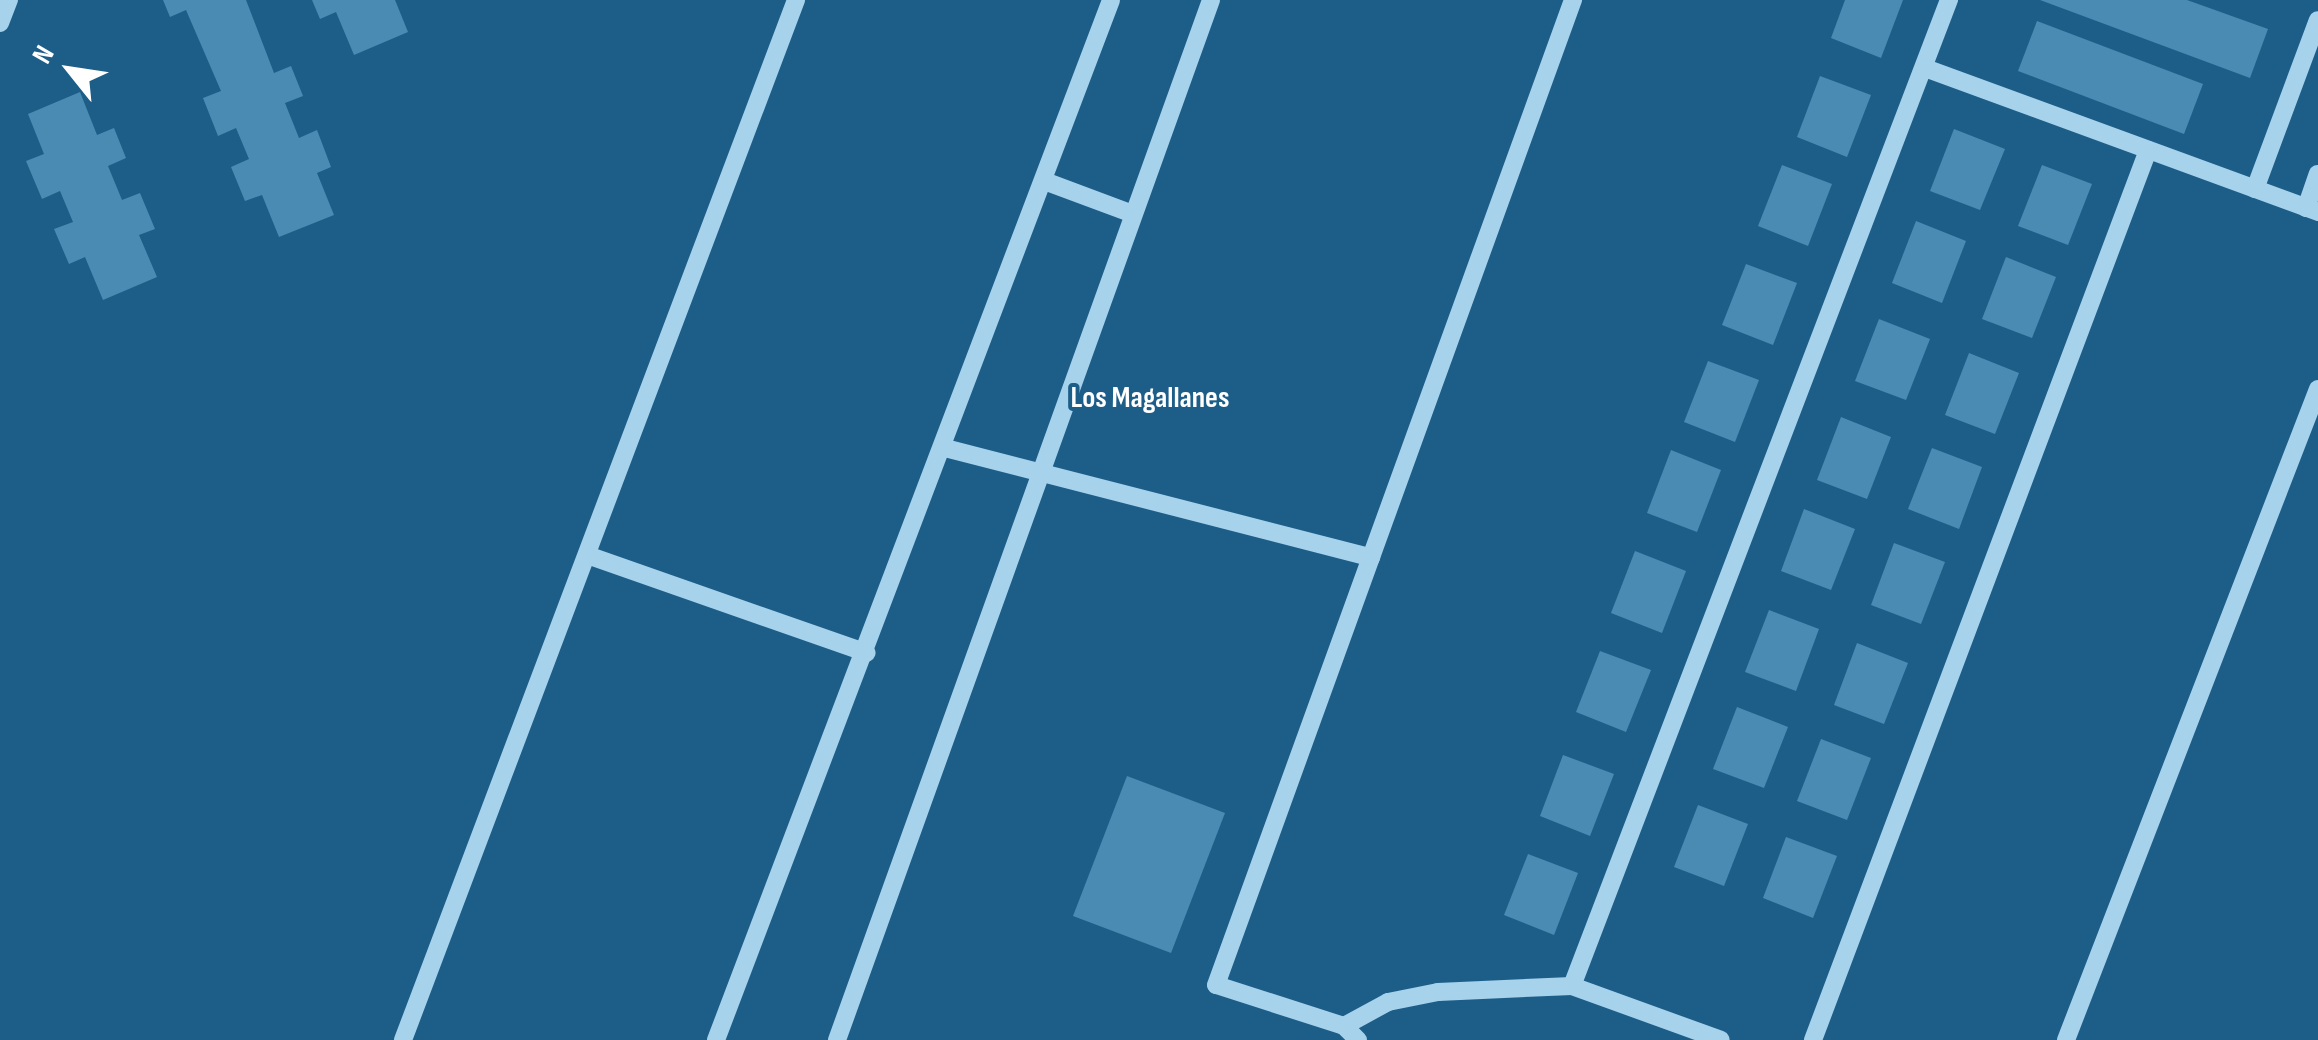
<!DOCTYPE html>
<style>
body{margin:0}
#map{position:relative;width:2318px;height:1040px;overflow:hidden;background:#1d5e89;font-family:"Sofia Sans Condensed",sans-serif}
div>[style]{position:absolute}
.building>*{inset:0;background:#4a8bb3}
.minor>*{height:18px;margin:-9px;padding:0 9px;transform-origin:9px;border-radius:9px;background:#a7d2ec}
span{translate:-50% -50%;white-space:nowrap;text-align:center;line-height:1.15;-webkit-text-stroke:8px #1d5e89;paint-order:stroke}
.neighbourhood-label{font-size:30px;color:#fff;font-weight:700}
.north{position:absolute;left:20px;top:20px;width:100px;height:100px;-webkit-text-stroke:8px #1d5e89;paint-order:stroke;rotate:300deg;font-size:28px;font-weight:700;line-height:40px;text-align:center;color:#fff}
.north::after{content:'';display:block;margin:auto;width:35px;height:45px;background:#fff;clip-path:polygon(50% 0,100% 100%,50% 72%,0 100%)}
</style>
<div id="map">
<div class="building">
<div style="clip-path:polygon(163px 0,246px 0,274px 73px,291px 66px,303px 96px,285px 103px,299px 138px,317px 130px,331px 167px,317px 173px,334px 215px,279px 237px,262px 195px,245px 201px,231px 167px,249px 159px,236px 128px,218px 136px,203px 98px,221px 91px,186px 10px,170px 17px)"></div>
<div style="clip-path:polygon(312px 0,395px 0,408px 32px,354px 55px,336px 12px,320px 19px)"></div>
<div style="clip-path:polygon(1845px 0,1903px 0,1881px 58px,1831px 38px)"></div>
<div style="clip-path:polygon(2040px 0,2187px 0,2268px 29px,2250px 78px)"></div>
<div style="clip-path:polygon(2037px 21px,2203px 84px,2184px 134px,2018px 71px)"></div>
<div style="clip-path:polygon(1820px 76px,1871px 95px,1847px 157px,1797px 137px)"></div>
<div style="clip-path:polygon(80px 92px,97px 135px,114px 128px,126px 158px,108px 166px,122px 200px,140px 193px,155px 229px,139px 235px,157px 277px,103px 300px,85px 257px,69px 264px,54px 229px,73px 222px,60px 191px,42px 199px,26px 161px,44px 154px,28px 114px)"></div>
<div style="clip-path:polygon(1954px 129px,2005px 149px,1980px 210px,1930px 191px)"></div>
<div style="clip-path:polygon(1782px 165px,1832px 184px,1808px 246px,1758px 226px)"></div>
<div style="clip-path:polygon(2042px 165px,2092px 184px,2068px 245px,2018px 226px)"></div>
<div style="clip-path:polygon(1916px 221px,1966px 241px,1942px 303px,1892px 283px)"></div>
<div style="clip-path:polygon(2006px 257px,2056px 277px,2032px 338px,1982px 319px)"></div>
<div style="clip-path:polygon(1746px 264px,1797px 283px,1773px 345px,1722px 325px)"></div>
<div style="clip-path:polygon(1879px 319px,1930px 339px,1906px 400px,1855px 381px)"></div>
<div style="clip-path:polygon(1969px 353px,2019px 373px,1995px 434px,1945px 415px)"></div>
<div style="clip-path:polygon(1708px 361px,1759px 380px,1735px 442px,1684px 422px)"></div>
<div style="clip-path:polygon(1841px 417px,1891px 437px,1867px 499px,1817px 480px)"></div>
<div style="clip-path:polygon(1932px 448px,1982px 467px,1959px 529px,1908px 509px)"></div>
<div style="clip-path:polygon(1671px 450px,1721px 470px,1697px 532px,1647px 513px)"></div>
<div style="clip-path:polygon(1804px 509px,1855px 529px,1831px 590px,1781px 571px)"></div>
<div style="clip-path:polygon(1894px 543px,1945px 562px,1921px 624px,1871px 605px)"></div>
<div style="clip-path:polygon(1635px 551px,1686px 571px,1662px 633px,1611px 613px)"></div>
<div style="clip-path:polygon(1769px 610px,1819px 629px,1796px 691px,1745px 672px)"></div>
<div style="clip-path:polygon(1857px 643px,1908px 663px,1884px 724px,1834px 705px)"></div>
<div style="clip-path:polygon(1600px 651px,1651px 670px,1626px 732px,1576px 712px)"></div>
<div style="clip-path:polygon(1737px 707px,1788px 727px,1764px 788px,1713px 769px)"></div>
<div style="clip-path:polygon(1821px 739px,1871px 758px,1847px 820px,1797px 801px)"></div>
<div style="clip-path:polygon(1563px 755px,1614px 774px,1590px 836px,1540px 816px)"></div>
<div style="clip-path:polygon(1127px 776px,1225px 813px,1171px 953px,1073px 916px)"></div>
<div style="clip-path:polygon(1698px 805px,1748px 824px,1724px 886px,1674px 867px)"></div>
<div style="clip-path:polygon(1786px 837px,1837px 856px,1813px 918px,1763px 898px)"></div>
<div style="clip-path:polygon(1528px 854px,1578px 873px,1554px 935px,1504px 915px)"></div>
</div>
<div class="minor">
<div style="left:0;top:23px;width:25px;rotate:-69deg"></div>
<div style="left:1925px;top:68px;width:419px;rotate:20.1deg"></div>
<div style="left:1047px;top:182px;width:92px;rotate:20.4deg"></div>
<div style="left:2255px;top:189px;width:180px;rotate:-69.6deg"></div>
<div style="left:2306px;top:208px;width:36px;rotate:-71deg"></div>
<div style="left:945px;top:448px;width:440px;rotate:14.4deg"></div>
<div style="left:590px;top:556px;width:293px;rotate:19.3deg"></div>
<div style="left:1572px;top:986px;width:1056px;rotate:-69.08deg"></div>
<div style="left:1344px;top:1026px;width:50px;rotate:-28.6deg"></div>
<div style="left:1388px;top:1002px;width:51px;rotate:-11.3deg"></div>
<div style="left:1438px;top:992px;width:134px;rotate:-2.6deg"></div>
<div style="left:1572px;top:986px;width:158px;rotate:19.9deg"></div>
<div style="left:403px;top:1040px;width:1112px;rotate:-69.3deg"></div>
<div style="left:716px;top:1040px;width:1112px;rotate:-69.2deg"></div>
<div style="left:837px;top:1040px;width:1105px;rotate:-70.22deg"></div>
<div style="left:1358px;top:1040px;width:20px;rotate:-135deg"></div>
<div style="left:1344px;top:1026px;width:134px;rotate:-162.2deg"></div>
<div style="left:1216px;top:985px;width:1048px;rotate:-70.08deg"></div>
<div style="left:1813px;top:1040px;width:951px;rotate:-69.37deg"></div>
<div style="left:2066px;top:1040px;width:698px;rotate:-68.84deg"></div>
</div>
<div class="neighbourhood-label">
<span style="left:1150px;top:398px">Los Magallanes</span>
</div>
<div class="north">N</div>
</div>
